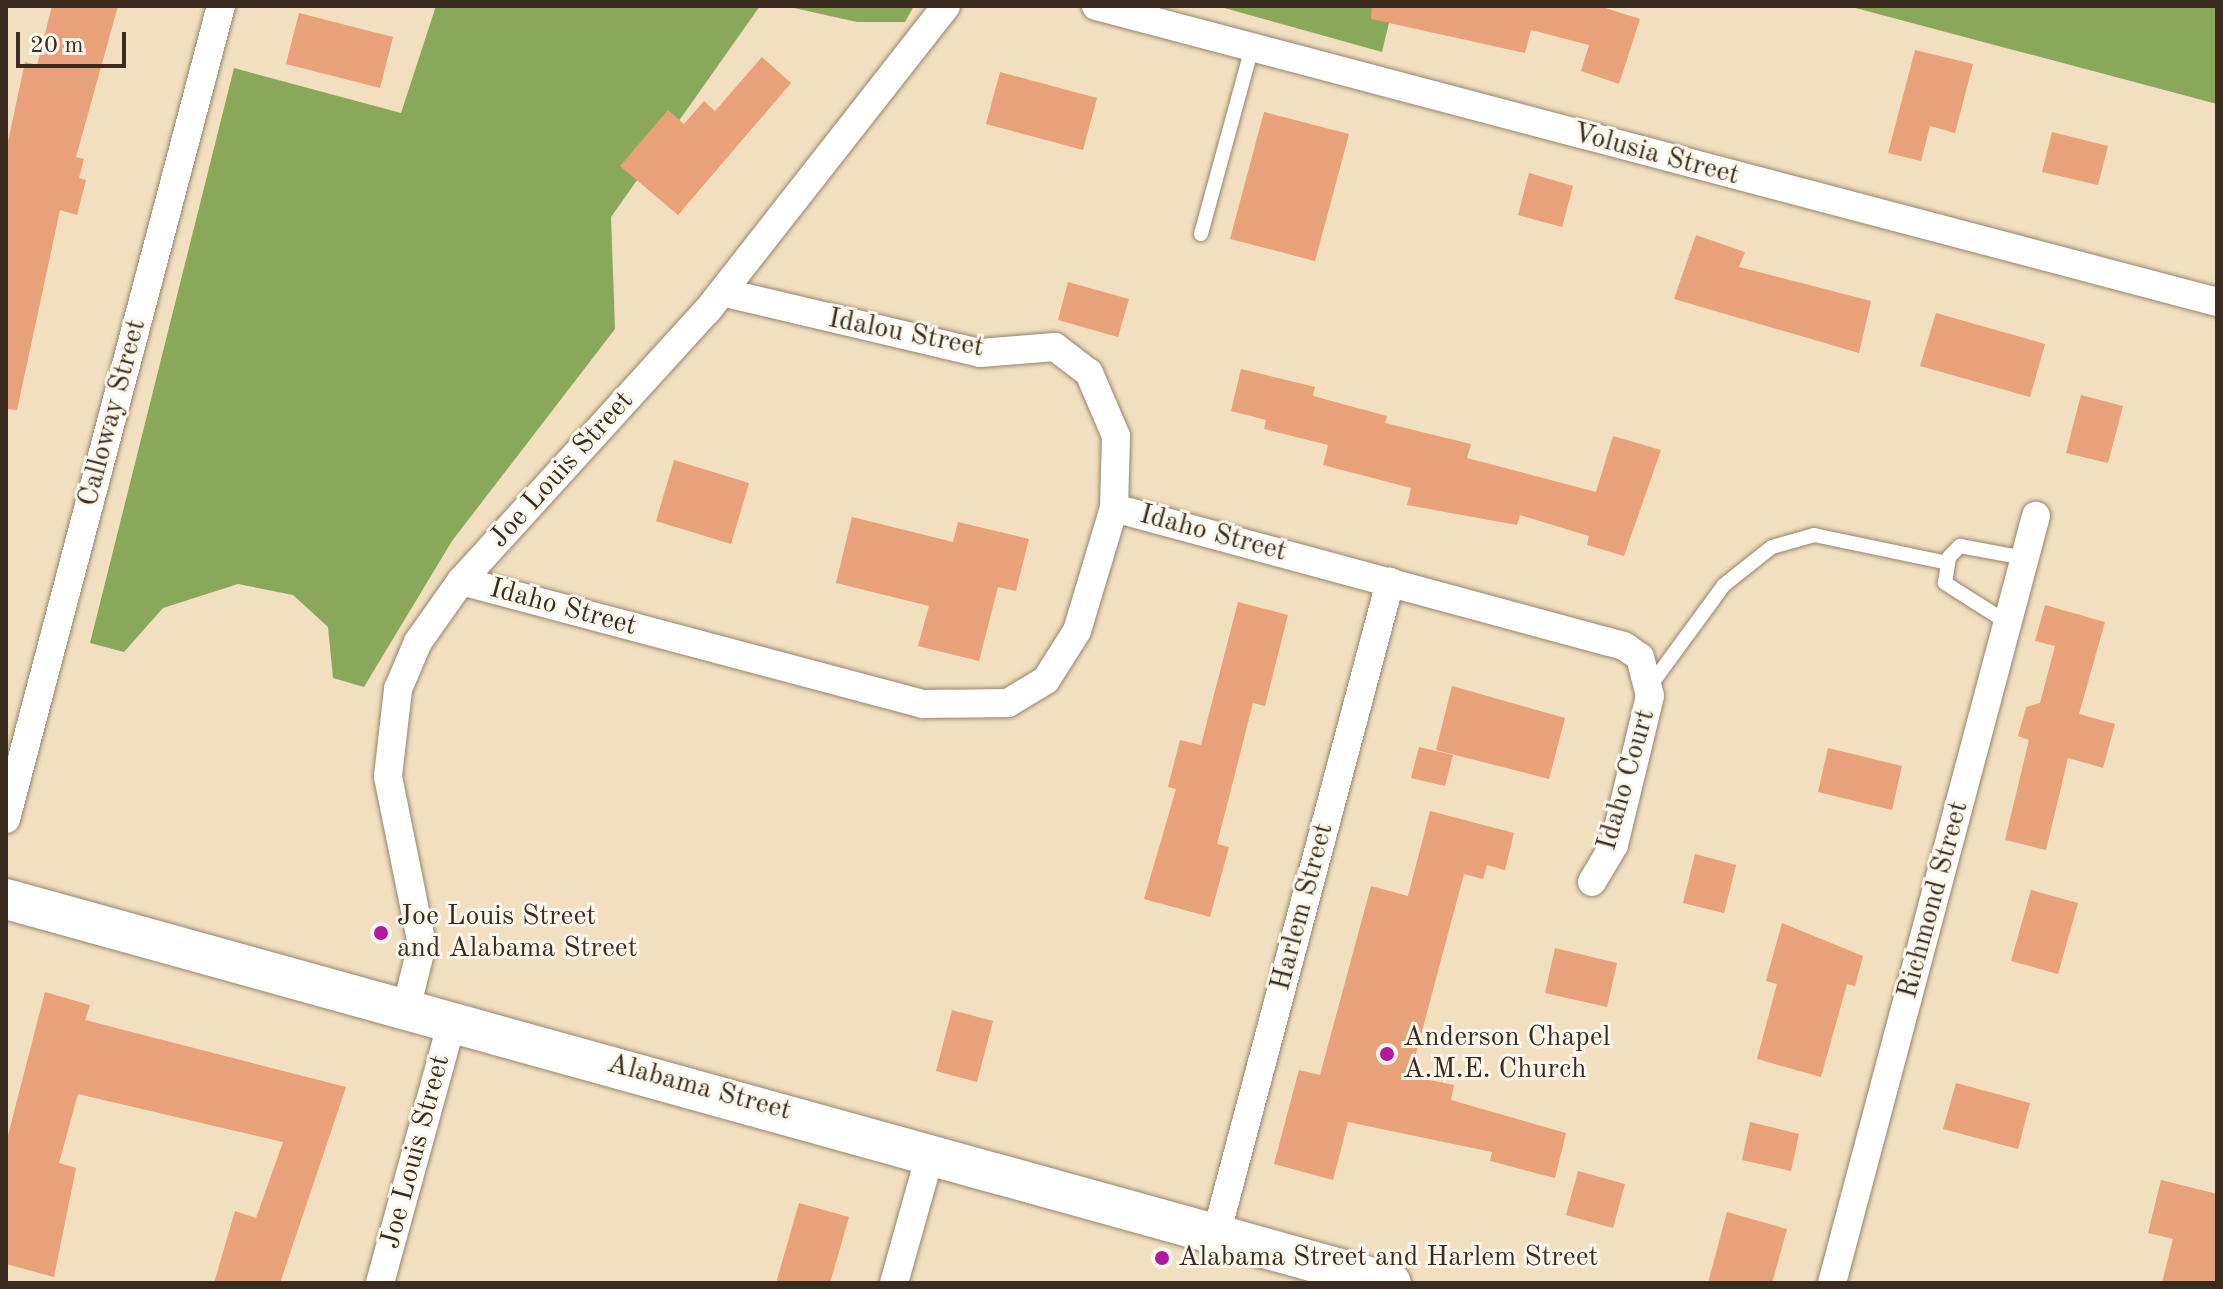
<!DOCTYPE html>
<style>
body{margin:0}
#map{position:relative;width:2223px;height:1289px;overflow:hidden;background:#f1dfbf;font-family:"Old Standard TT",serif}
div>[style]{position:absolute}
.forest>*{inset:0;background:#8aa85c}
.building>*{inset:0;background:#e8a178}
.roads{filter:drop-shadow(0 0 2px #96846e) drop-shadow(0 0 2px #96846e)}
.lane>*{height:14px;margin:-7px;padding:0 7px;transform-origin:7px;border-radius:7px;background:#fff}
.street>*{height:28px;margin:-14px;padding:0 14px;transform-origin:14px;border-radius:14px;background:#fff}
.secondary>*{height:40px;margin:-20px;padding:0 20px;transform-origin:20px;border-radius:20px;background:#fff}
.dots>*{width:22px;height:22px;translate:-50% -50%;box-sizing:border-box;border:4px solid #fbf7ec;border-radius:50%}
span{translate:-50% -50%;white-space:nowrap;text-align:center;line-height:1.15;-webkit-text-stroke:6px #fbf7ec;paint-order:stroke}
.street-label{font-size:28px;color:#3b2a1e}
.poi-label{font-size:28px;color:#3b2a1e}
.left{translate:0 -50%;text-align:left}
.frame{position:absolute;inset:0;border:8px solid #3b2a1e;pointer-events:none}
.scale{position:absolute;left:16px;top:32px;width:110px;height:36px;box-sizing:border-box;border:4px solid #3b2a1e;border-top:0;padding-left:10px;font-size:24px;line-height:28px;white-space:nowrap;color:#3b2a1e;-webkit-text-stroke:6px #fbf7ec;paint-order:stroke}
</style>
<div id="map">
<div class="forest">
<div style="clip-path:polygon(436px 6px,760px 6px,611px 217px,615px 329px,452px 541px,364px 687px,333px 678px,328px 627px,293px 595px,238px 584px,163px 608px,124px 652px,90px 643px,234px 68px,401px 113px)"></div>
<div style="clip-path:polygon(785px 6px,914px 6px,905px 22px,857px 22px)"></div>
<div style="clip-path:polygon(1217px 6px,1393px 6px,1382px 52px)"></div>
<div style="clip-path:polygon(1848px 6px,2217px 6px,2217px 104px)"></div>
</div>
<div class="building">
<div style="clip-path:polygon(52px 6px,118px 6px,76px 157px,84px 159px,79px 178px,86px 180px,77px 215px,60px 210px,17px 410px,6px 409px,6px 151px,25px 62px,37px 65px)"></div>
<div style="clip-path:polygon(1372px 6px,1599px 6px,1640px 19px,1619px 84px,1581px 71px,1589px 45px,1531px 30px,1525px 53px,1371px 19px)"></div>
<div style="clip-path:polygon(299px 13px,393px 37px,380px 88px,286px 64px)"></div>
<div style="clip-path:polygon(1915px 50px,1973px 64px,1955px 133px,1930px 126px,1921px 161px,1888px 153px)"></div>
<div style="clip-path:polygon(762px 57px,791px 83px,678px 215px,620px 166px,668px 110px,684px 124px,704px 101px,715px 111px)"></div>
<div style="clip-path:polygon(1000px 72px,1097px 98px,1083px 150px,986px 124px)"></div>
<div style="clip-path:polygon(1264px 112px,1349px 134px,1315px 261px,1230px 239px)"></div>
<div style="clip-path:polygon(2052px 132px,2108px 146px,2098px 185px,2042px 172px)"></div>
<div style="clip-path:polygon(1529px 173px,1573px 186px,1562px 227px,1518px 215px)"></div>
<div style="clip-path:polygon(1696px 235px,1745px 252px,1739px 267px,1871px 301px,1859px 353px,1674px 299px)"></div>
<div style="clip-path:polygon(1068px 282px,1129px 299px,1118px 337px,1058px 320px)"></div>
<div style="clip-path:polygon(1936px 313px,2045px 344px,2030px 397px,1920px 366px)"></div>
<div style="clip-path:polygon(1241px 369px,1315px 387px,1313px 396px,1387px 416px,1385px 423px,1471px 444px,1467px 458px,1596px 492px,1613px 436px,1661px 450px,1624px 556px,1587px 545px,1589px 536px,1520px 515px,1517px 525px,1407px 505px,1411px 488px,1323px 465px,1328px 445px,1264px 429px,1266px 420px,1231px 411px)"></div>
<div style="clip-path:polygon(2081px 395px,2123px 406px,2108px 463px,2066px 453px)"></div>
<div style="clip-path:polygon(674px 460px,749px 483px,731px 544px,656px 521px)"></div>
<div style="clip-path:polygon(852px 517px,953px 542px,958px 522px,1029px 539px,1016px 591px,998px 587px,979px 661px,918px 646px,929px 606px,836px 583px)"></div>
<div style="clip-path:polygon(1238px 602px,1288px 615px,1265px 706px,1253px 703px,1217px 844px,1229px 847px,1210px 917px,1144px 899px,1176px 789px,1168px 787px,1180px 740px,1201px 745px)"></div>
<div style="clip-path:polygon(2045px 605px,2105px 622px,2079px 714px,2115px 724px,2103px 768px,2068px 758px,2046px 850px,2005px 840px,2029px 740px,2018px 736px,2026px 707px,2040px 703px,2055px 646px,2035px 641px)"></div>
<div style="clip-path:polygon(1452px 686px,1565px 718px,1549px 779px,1436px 750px)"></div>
<div style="clip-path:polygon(1419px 747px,1453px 755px,1445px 786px,1411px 778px)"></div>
<div style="clip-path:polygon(1828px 748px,1902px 766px,1892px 810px,1818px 792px)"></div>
<div style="clip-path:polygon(1430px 811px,1514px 833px,1505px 870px,1487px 865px,1483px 879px,1464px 874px,1410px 1076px,1454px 1085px,1451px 1100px,1566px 1133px,1555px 1178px,1490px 1161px,1492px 1152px,1348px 1122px,1333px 1180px,1274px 1164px,1299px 1070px,1320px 1075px,1371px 886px,1408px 896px)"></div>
<div style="clip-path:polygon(1695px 854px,1736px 865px,1724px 913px,1683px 903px)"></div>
<div style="clip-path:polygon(2031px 890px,2078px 903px,2058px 974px,2011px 961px)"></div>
<div style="clip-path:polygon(1782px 923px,1863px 956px,1855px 986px,1847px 984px,1821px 1077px,1757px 1059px,1777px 984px,1766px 981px)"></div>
<div style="clip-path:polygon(1555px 948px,1617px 963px,1607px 1007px,1545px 993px)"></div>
<div style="clip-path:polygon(45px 992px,90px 1005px,85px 1020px,346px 1087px,280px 1283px,214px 1283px,235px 1211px,256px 1218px,283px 1142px,78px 1094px,59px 1163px,76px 1168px,54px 1277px,6px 1264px,6px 1143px)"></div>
<div style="clip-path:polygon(952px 1010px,993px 1021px,977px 1082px,936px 1071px)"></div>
<div style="clip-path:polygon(1956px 1083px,2030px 1103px,2018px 1149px,1943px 1129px)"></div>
<div style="clip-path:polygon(1750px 1122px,1799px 1134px,1791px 1171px,1742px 1160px)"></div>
<div style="clip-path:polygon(1578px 1171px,1625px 1184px,1613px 1228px,1566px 1215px)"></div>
<div style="clip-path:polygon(2161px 1180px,2217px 1194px,2217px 1283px,2162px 1283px,2173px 1239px,2148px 1233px)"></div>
<div style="clip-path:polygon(799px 1203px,849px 1217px,830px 1283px,776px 1283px)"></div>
<div style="clip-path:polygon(1727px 1212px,1787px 1229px,1772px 1283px,1708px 1283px)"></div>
</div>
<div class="roads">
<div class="lane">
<div style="left:1201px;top:234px;width:193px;rotate:-74.7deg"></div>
<div style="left:2008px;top:623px;width:75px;rotate:-147.6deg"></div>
<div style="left:1945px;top:583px;width:26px;rotate:-81deg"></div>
<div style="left:1949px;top:557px;width:16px;rotate:-45deg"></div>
<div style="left:1960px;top:546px;width:66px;rotate:10.5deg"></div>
<div style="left:1650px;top:686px;width:125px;rotate:-53.8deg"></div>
<div style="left:1724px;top:585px;width:61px;rotate:-38.4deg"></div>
<div style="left:1772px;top:547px;width:44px;rotate:-15.9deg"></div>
<div style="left:1814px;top:535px;width:137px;rotate:11.8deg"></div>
</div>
<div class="street">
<div style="left:1096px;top:6px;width:1159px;rotate:14.79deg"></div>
<div style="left:1114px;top:508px;width:528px;rotate:15.14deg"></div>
<div style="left:1624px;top:646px;width:19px;rotate:35deg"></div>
<div style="left:1640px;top:657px;width:40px;rotate:75.6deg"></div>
<div style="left:1650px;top:696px;width:153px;rotate:103.6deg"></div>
<div style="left:1614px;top:845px;width:43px;rotate:120.7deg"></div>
<div style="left:461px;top:581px;width:479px;rotate:14.9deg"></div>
<div style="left:924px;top:704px;width:84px;rotate:-0.7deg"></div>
<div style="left:1008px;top:703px;width:44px;rotate:-31.2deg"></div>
<div style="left:1046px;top:680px;width:58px;rotate:-57.7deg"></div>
<div style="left:1077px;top:631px;width:128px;rotate:-73.3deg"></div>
<div style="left:1114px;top:508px;width:72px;rotate:-88.4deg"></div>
<div style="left:1116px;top:436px;width:69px;rotate:-113.2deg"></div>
<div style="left:1089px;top:373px;width:43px;rotate:-142.6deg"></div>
<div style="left:1055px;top:347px;width:75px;rotate:175.4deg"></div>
<div style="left:980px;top:353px;width:265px;rotate:-166.7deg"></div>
<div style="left:6px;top:819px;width:841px;rotate:-75.19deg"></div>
<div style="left:406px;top:1009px;width:66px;rotate:-76deg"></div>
<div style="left:422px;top:945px;width:172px;rotate:-101.4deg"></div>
<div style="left:388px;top:776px;width:88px;rotate:-83.4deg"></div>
<div style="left:398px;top:689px;width:51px;rotate:-66.9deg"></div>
<div style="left:418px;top:642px;width:75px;rotate:-54.8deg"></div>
<div style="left:461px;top:581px;width:365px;rotate:-47.7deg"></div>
<div style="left:707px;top:311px;width:387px;rotate:-51.9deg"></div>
<div style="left:1217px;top:1231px;width:672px;rotate:-75.07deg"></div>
<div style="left:380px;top:1283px;width:272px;rotate:-74.6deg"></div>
<div style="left:894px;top:1283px;width:137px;rotate:-74.3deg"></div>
<div style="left:1832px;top:1283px;width:794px;rotate:-75.11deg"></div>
</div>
<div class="secondary">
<div style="left:6px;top:899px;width:1437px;rotate:15.5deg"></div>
</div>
</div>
<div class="dots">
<div style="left:381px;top:933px;background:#b5179e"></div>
<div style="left:1387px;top:1054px;background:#b5179e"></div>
<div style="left:1162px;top:1258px;background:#b5179e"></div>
</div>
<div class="street-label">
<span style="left:1656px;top:155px;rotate:15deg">Volusia Street</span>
<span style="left:906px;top:334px;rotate:11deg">Idalou Street</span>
<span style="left:113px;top:413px;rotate:-75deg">Calloway Street</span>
<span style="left:562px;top:470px;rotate:-48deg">Joe Louis Street</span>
<span style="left:1213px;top:534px;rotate:15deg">Idaho Street</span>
<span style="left:563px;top:608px;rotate:15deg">Idaho Street</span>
<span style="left:1627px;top:780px;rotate:-74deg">Idaho Court</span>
<span style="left:1934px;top:900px;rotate:-75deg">Richmond Street</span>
<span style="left:1303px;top:907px;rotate:-75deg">Harlem Street</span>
<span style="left:699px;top:1088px;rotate:15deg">Alabama Street</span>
<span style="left:416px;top:1152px;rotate:-75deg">Joe Louis Street</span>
</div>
<div class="poi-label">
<span class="left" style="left:397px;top:933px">Joe Louis Street<br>and Alabama Street</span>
<span class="left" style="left:1403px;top:1054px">Anderson Chapel<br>A.M.E. Church</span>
<span class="left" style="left:1178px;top:1258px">Alabama Street and Harlem Street</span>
</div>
<div class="frame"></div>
<div class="scale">20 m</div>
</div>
